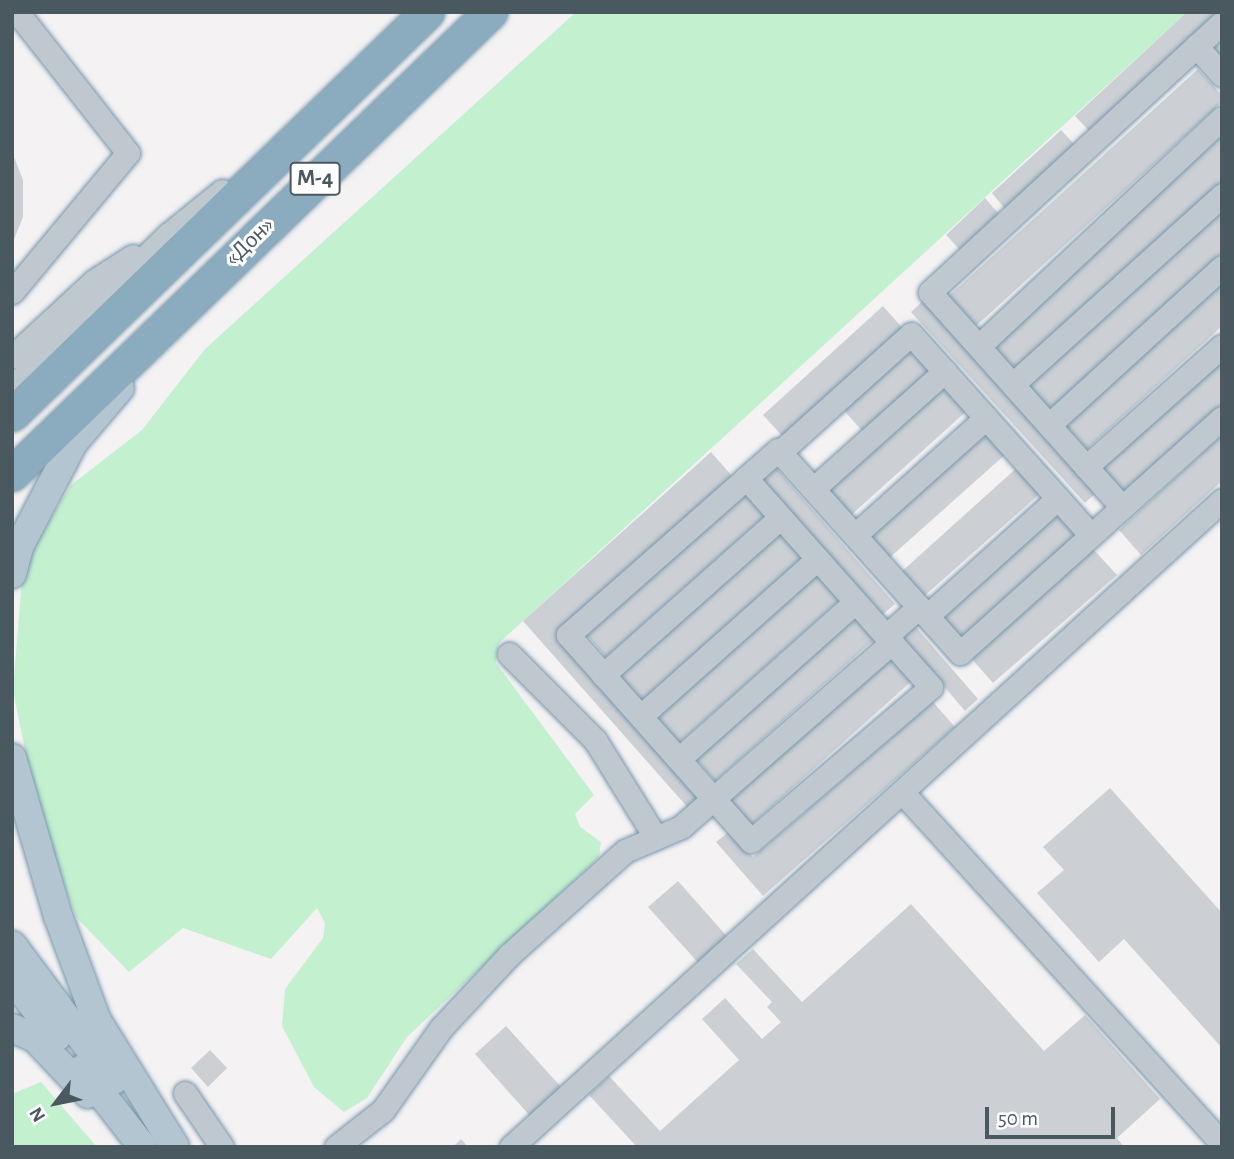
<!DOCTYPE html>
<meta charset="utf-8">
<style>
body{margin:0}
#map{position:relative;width:1234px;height:1159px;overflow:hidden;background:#f4f2f3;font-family:"Alegreya Sans",sans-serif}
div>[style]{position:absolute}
.green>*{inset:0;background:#c3f0cf}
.building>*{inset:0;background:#ccd0d4}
.roads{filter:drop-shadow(0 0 2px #7696ab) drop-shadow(0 0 2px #7696ab)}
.minor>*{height:23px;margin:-11.5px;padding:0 11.5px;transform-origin:11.5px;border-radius:11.5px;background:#bec8ce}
.major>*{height:28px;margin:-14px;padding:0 14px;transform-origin:14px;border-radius:14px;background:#b3c5d0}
.highway>*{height:33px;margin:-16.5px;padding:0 16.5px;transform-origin:16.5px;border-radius:16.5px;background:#8babbf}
span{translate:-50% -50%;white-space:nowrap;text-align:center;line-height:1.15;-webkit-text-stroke:6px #fff;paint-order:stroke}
.shield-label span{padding:2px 5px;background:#fff;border:2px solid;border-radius:5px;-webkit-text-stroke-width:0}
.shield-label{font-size:23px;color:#4a5860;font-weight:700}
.street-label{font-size:24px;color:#4a5860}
.frame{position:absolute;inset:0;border:14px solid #4a5860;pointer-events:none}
.north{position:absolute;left:21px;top:1068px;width:70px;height:70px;-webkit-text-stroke:5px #fff;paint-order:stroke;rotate:238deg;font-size:19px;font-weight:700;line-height:28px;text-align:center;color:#4a5860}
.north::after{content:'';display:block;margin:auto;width:24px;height:32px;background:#4a5860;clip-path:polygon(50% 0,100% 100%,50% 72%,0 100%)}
.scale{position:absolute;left:985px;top:1107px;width:130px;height:32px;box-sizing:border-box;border:4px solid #4a5860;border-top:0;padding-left:9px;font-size:21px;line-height:24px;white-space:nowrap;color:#4a5860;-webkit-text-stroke:5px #fff;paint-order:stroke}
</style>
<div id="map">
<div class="green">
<div style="clip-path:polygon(576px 12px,1187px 12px,499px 643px,496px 663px,594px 795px,575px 814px,580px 827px,601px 842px,599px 857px,407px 1037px,367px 1098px,344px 1112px,314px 1087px,282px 1026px,285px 989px,323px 938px,325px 923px,317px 908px,271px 959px,183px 928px,129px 972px,76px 917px,36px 806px,13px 690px,23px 566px,71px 485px,142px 430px,205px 349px)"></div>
<div style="clip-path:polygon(41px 1082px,97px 1147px,12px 1147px,12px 1094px)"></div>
</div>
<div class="building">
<div style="clip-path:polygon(1187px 12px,1220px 12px,1090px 132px,1075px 116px)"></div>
<div style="clip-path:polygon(1222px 40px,1222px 64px,1209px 51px)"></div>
<div style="clip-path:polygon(1198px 69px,1222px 95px,1222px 102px,976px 326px,949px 296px)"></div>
<div style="clip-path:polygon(1061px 130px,1075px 145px,1005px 209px,992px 193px)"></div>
<div style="clip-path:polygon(1222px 136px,1222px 182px,1014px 372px,991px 346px)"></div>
<div style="clip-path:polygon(12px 152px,23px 180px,23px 217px,12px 244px)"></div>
<div style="clip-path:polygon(985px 198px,999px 214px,960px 250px,946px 235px)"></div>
<div style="clip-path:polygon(1222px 207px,1222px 253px,1050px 410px,1027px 385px)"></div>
<div style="clip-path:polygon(1222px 281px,1222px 326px,1086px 450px,1063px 425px)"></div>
<div style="clip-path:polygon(924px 300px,1098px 491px,1085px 503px,911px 312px)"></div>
<div style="clip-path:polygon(883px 306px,906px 332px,786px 440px,763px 415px)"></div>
<div style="clip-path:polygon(912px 344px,934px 370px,864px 433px,840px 406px)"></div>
<div style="clip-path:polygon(1222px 359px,1222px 405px,1125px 493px,1103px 468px)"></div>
<div style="clip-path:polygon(947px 383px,969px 409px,849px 517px,826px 491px)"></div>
<div style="clip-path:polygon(985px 426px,1008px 452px,887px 560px,864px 534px)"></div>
<div style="clip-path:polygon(1222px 435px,1222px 481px,1141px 555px,1119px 530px)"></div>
<div style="clip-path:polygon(711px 452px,732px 476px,558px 633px,703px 797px,689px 809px,523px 621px)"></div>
<div style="clip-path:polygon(1020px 465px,1043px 491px,922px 598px,900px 573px)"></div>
<div style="clip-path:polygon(775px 467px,895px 604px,881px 616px,761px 479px)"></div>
<div style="clip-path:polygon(745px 491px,766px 515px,606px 657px,585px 633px)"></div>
<div style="clip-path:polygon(1056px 507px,1079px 533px,959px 640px,936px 615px)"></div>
<div style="clip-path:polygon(781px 531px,803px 557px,640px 702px,618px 676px)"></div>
<div style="clip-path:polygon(1093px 549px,1117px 575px,993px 683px,970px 657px)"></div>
<div style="clip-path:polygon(819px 572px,842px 598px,679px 743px,656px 717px)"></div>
<div style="clip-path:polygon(856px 611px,878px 636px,715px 781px,693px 756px)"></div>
<div style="clip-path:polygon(914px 625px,978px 699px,965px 711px,901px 636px)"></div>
<div style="clip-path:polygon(892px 654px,914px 679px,751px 825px,729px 799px)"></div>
<div style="clip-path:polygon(933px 702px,955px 727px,763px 896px,716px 842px,730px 831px,753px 857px)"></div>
<div style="clip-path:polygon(1110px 788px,1222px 913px,1222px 1048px,1124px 939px,1099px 962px,1037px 893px,1064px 870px,1043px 847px)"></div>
<div style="clip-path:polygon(678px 881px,731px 941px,702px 967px,648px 907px)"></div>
<div style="clip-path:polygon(911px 904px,1044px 1051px,1085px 1015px,1160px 1099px,1117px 1138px,1124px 1147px,637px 1147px,589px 1095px,609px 1076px,660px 1131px,739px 1060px,702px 1019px,725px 998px,762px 1039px,781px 1022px,767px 1007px,772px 1002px,736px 964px,753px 949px,802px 1002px)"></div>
<div style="clip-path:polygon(506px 1026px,562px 1088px,531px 1117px,475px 1054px)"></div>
<div style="clip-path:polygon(210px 1050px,227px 1068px,208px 1087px,191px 1068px)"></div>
<div style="clip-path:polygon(461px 1139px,468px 1147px,453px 1147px)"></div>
</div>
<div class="roads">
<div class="minor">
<div style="left:1196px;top:46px;width:39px;rotate:48deg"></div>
<div style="left:12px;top:292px;width:181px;rotate:-50.2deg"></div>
<div style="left:128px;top:153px;width:179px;rotate:-128.2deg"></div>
<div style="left:979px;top:346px;width:333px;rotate:-43.2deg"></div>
<div style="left:12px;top:357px;width:112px;rotate:-42.8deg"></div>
<div style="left:94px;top:281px;width:46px;rotate:-32.7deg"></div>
<div style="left:1013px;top:384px;width:282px;rotate:-42.1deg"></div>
<div style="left:12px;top:387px;width:219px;rotate:-44.3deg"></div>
<div style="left:169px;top:234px;width:68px;rotate:-39.1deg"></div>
<div style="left:1049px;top:425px;width:234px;rotate:-42.4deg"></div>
<div style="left:780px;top:452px;width:176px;rotate:-42deg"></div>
<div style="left:911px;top:334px;width:270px;rotate:48.2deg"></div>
<div style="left:1086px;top:467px;width:182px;rotate:-41.7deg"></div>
<div style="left:746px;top:478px;width:279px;rotate:48.5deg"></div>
<div style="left:931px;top:687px;width:237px;rotate:139.5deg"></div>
<div style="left:751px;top:841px;width:276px;rotate:-131.6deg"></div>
<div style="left:568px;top:635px;width:237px;rotate:-41.4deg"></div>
<div style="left:746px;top:478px;width:43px;rotate:-41.2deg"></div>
<div style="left:778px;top:450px;width:273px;rotate:48.1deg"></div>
<div style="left:960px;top:653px;width:352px;rotate:-41.9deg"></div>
<div style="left:813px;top:489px;width:177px;rotate:-41.8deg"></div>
<div style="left:1122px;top:507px;width:288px;rotate:-131.8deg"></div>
<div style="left:930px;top:292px;width:397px;rotate:-42.7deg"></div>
<div style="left:855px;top:535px;width:176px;rotate:-41.8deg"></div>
<div style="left:927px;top:616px;width:176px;rotate:-42deg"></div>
<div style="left:886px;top:636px;width:44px;rotate:-41.3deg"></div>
<div style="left:509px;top:654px;width:122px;rotate:45deg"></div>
<div style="left:595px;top:740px;width:115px;rotate:58.1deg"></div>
<div style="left:603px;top:675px;width:237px;rotate:-41.6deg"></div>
<div style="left:641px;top:716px;width:236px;rotate:-41.7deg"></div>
<div style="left:679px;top:759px;width:236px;rotate:-41.7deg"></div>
<div style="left:903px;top:793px;width:474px;rotate:47.7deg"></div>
<div style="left:185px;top:1093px;width:65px;rotate:55.6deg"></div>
<div style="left:336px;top:1147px;width:60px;rotate:-38.2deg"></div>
<div style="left:383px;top:1110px;width:100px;rotate:-54.7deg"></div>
<div style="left:441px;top:1028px;width:100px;rotate:-47deg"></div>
<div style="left:509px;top:955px;width:156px;rotate:-41.9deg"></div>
<div style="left:625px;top:851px;width:61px;rotate:-23.2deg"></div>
<div style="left:681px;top:827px;width:281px;rotate:-41.2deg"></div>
<div style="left:511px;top:1147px;width:961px;rotate:-42.3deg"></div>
</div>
<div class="major">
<div style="left:12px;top:574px;width:30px;rotate:-75deg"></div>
<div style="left:20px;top:545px;width:115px;rotate:-62.5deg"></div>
<div style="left:73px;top:443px;width:72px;rotate:-49.5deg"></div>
<div style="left:12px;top:758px;width:165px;rotate:73.8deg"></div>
<div style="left:58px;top:916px;width:110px;rotate:69.7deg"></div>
<div style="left:96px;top:1019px;width:150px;rotate:58.3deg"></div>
<div style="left:12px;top:945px;width:169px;rotate:53.2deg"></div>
<div style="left:12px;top:978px;width:74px;rotate:52.7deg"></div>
<div style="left:12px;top:1028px;width:25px;rotate:23deg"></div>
<div style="left:35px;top:1038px;width:77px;rotate:46.6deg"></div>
<div style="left:82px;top:1069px;width:99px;rotate:52deg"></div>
</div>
<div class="highway">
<div style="left:12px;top:414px;width:578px;rotate:-44.09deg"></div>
<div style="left:12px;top:474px;width:665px;rotate:-44.02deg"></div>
</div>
</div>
<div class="shield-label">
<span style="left:315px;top:179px">М-4</span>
</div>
<div class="street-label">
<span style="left:250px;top:242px;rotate:-44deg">«Дон»</span>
</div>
<div class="frame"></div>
<div class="north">N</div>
<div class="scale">50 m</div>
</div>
